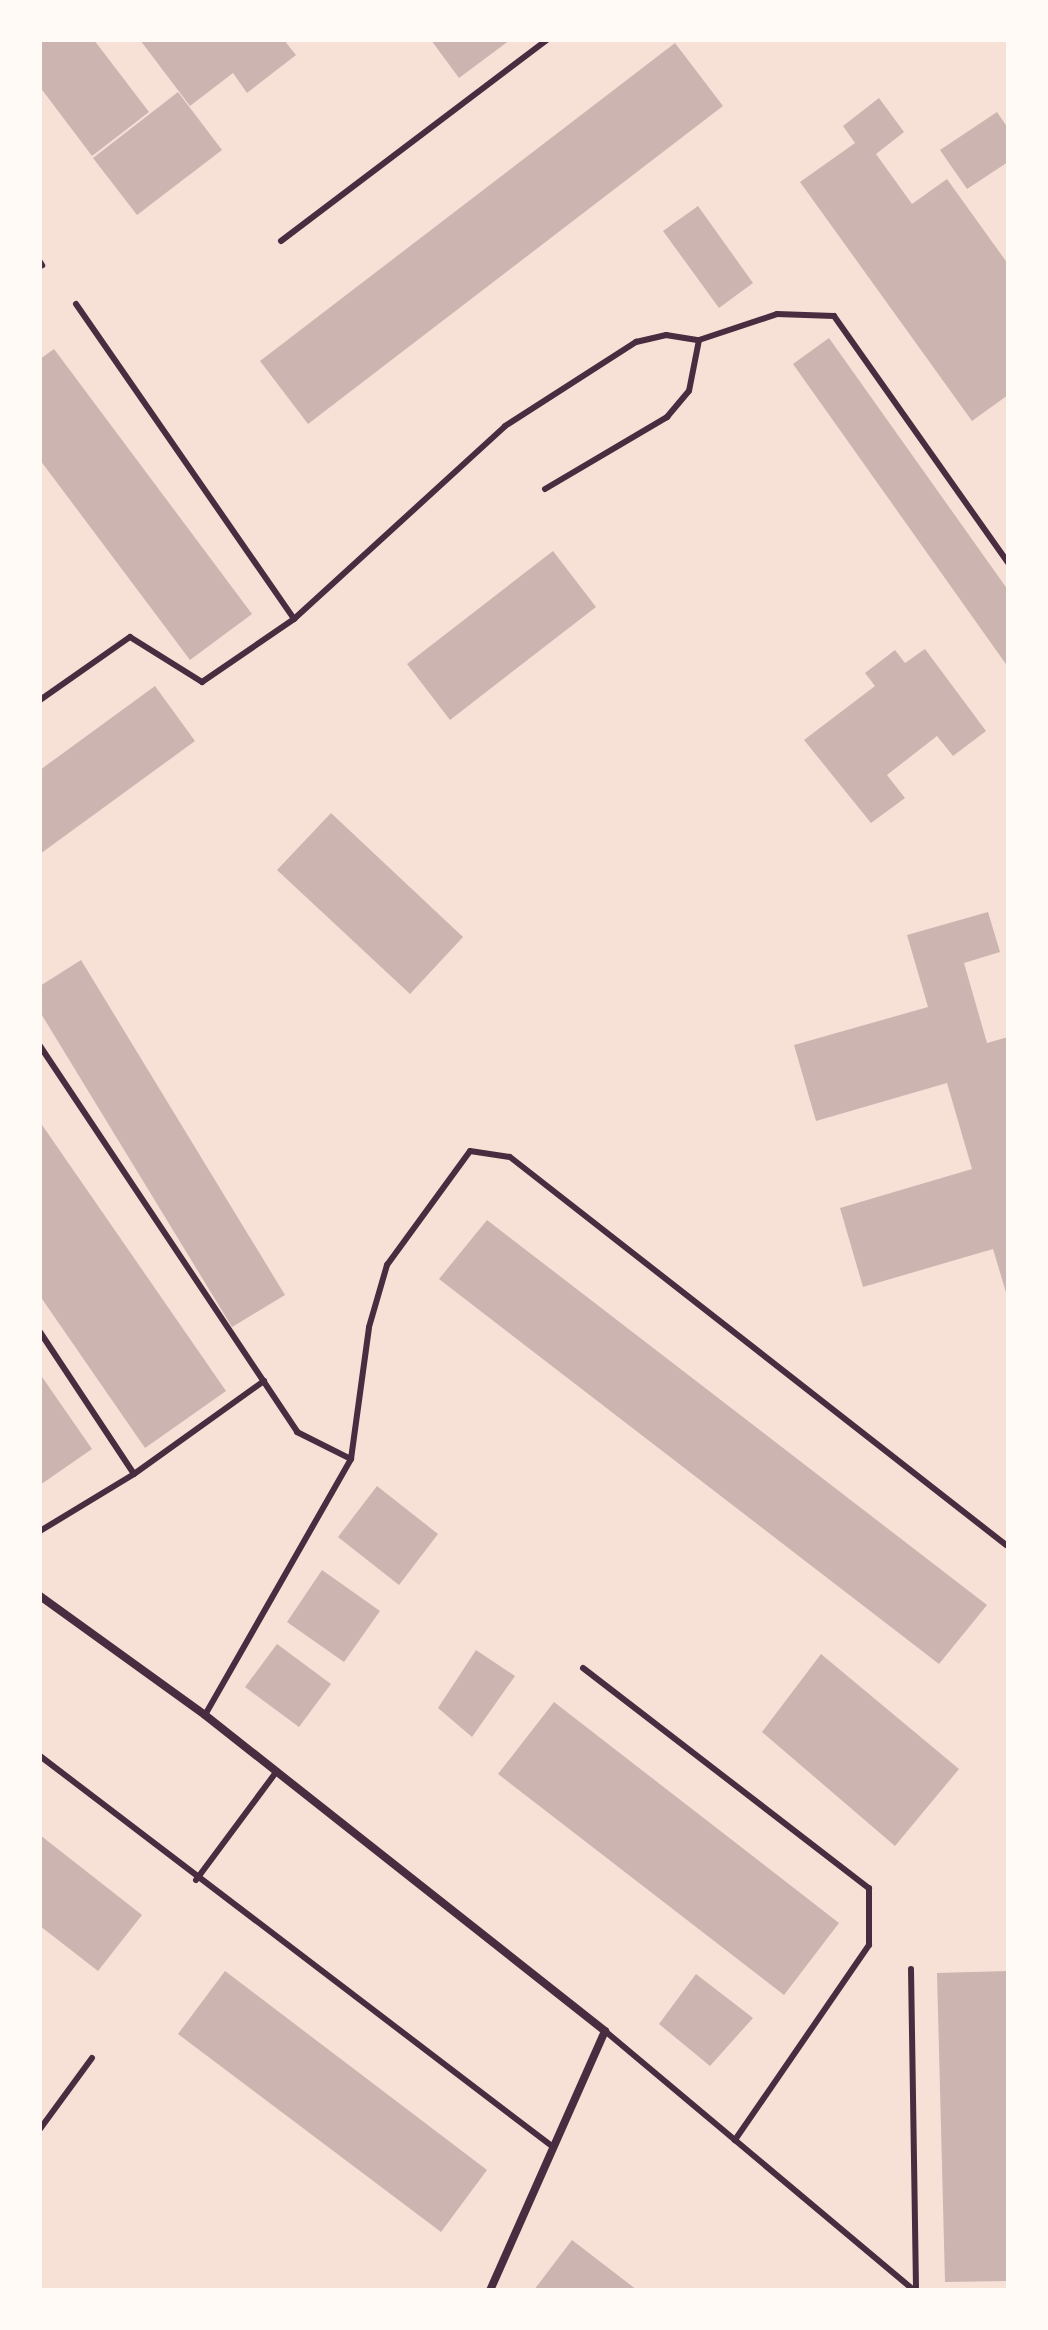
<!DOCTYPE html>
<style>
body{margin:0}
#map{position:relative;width:1048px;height:2330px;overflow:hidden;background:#f7e1d7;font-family:Lora,serif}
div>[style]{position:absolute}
.building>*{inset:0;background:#ccb4b1}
.service>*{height:6px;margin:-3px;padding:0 3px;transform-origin:3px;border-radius:3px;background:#4a2c40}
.minor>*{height:8px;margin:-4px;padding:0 4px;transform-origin:4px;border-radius:4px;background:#4a2c40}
span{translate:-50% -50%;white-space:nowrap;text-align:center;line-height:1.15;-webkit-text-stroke:8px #fffaf5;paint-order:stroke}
.frame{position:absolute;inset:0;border:42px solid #fffaf5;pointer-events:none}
</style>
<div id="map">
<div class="building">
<div style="clip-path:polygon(40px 40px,94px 40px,149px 112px,92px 156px,40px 87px)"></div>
<div style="clip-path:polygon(140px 40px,284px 40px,296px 55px,247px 93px,233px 73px,190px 106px)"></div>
<div style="clip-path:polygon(431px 40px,510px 40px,459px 78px)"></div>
<div style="clip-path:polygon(675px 43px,723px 106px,308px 424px,260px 361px)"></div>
<div style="clip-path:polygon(178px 92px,222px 150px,137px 215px,93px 158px)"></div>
<div style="clip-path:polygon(879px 98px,904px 132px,876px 154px,912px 204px,947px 179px,1008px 264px,1008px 395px,972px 421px,800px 182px,855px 143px,843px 126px)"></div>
<div style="clip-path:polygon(997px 112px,1008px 128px,1008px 162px,967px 189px,940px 150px)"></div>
<div style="clip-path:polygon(698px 206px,753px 283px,719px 308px,663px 231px)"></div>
<div style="clip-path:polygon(829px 338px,1008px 590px,1008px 667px,793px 364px)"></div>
<div style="clip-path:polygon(54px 349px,252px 614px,190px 660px,40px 460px,40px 359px)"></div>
<div style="clip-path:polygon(553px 551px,596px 607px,450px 720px,407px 664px)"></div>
<div style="clip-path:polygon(925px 649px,986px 731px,953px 756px,937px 736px,887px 775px,905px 798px,871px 823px,804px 740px,875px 686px,865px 673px,895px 650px,905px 663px)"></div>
<div style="clip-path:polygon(155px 686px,195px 741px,40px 854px,40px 770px)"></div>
<div style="clip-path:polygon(331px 813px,463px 937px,410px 994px,277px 870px)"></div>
<div style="clip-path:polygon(988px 912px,1000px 952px,964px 963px,987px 1043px,1008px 1037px,1008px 1299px,993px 1249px,863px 1287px,840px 1208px,972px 1169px,947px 1083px,816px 1121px,794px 1045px,928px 1007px,907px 935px)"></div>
<div style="clip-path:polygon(81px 960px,285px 1295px,232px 1327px,40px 1012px,40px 986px)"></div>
<div style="clip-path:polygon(40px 1122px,226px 1391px,145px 1448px,40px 1296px)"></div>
<div style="clip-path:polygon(487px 1220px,987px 1605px,939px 1664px,439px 1279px)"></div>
<div style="clip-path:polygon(40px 1374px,92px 1449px,40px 1485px)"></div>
<div style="clip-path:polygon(377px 1486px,438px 1534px,399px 1585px,338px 1537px)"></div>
<div style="clip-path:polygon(322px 1570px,380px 1611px,344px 1662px,287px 1622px)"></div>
<div style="clip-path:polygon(277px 1644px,331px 1684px,299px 1727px,245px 1687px)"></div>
<div style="clip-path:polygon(476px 1650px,515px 1676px,472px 1737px,438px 1708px)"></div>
<div style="clip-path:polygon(821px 1654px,959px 1769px,895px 1846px,762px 1732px)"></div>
<div style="clip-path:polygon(554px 1702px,839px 1923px,784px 1995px,498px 1774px)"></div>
<div style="clip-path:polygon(40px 1835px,142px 1915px,98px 1971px,40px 1926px)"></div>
<div style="clip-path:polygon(225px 1971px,487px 2170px,441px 2232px,178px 2034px)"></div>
<div style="clip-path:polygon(1008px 1971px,1008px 2281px,945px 2282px,937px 1973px)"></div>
<div style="clip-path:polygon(696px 1974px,753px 2018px,710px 2066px,659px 2024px)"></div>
<div style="clip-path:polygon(572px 2240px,637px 2290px,534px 2290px)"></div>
</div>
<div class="service">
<div style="left:281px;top:241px;width:333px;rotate:-37.1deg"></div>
<div style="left:40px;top:262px;width:4px;rotate:56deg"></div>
<div style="left:76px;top:304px;width:383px;rotate:55.3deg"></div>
<div style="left:545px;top:489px;width:142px;rotate:-30.5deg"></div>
<div style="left:667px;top:417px;width:34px;rotate:-50deg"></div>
<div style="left:689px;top:391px;width:52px;rotate:-78.9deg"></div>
<div style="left:40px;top:700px;width:110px;rotate:-35deg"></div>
<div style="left:130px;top:637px;width:85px;rotate:32deg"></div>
<div style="left:202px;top:682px;width:112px;rotate:-34.4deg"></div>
<div style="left:294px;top:619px;width:286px;rotate:-42.4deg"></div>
<div style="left:505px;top:426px;width:156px;rotate:-32.7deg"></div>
<div style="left:636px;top:342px;width:31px;rotate:-13deg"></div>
<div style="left:666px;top:335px;width:33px;rotate:9deg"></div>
<div style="left:699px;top:340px;width:82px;rotate:-18.4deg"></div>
<div style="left:777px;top:314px;width:57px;rotate:2deg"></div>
<div style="left:834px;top:316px;width:302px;rotate:54.8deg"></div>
<div style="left:40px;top:1046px;width:464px;rotate:56.3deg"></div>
<div style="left:297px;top:1432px;width:60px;rotate:26.6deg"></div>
<div style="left:40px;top:1332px;width:170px;rotate:56.5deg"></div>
<div style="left:134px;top:1474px;width:160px;rotate:-35.6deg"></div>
<div style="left:40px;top:1531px;width:110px;rotate:-31.2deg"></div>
<div style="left:583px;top:1668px;width:361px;rotate:37.6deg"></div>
<div style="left:869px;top:1888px;width:57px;rotate:90deg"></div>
<div style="left:869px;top:1945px;width:237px;rotate:124.5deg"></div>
<div style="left:205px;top:1715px;width:295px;rotate:-60.3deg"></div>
<div style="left:351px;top:1459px;width:133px;rotate:-82.2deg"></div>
<div style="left:369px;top:1327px;width:65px;rotate:-73.8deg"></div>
<div style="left:387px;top:1265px;width:141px;rotate:-53.9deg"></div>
<div style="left:470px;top:1151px;width:40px;rotate:8.5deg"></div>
<div style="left:510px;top:1157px;width:630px;rotate:38.03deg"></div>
<div style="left:40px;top:1756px;width:645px;rotate:37.31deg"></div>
<div style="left:196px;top:1880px;width:136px;rotate:-53.4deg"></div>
<div style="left:911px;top:1969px;width:321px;rotate:89.1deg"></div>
<div style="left:605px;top:2031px;width:403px;rotate:40deg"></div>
<div style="left:40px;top:2129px;width:88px;rotate:-53.8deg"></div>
</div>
<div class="minor">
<div style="left:40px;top:1596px;width:203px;rotate:35.8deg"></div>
<div style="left:205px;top:1715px;width:510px;rotate:38.31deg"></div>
<div style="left:605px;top:2031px;width:283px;rotate:113.9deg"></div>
</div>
<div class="frame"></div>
</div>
